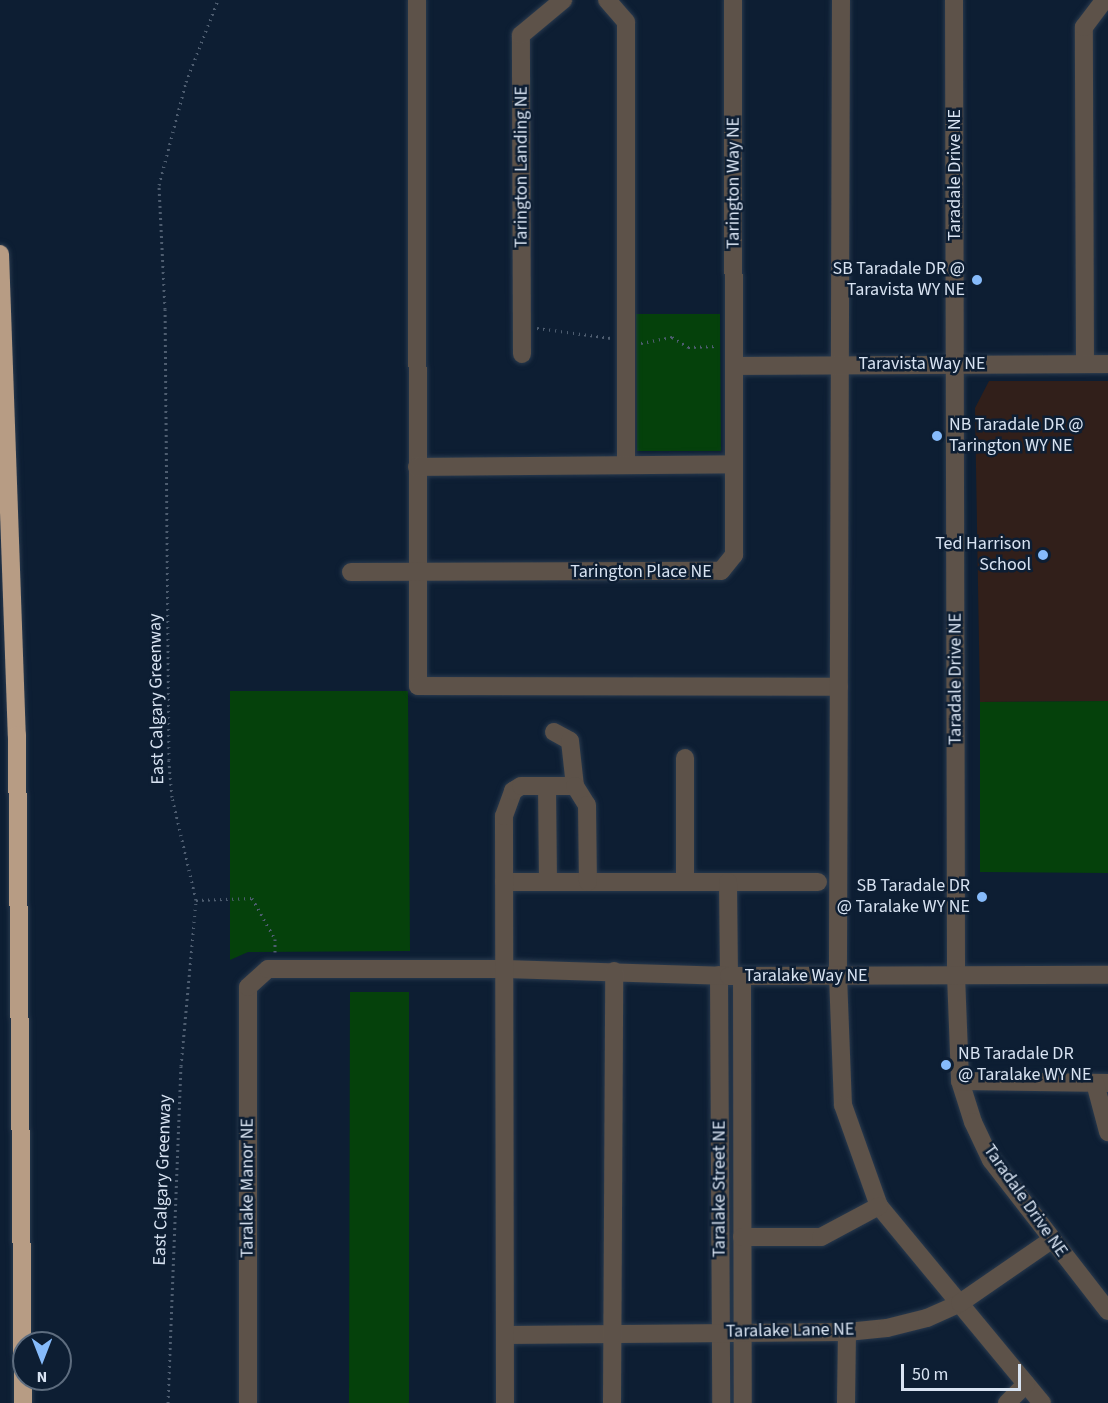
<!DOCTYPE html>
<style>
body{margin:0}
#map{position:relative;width:1108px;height:1403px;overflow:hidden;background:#0d1e33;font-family:"Source Sans 3",sans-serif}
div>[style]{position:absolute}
.education>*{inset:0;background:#311f1a}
.green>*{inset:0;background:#05410b}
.path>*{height:3px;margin-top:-1.5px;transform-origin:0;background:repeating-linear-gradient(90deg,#4e5d70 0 1.5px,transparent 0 6px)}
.roads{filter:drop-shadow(0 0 2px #293a4e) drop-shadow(0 0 2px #293a4e)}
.minor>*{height:18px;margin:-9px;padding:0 9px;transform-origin:9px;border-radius:9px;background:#5d5249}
.highway>*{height:18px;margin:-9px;padding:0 9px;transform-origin:9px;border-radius:9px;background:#b79c84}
.dots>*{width:16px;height:16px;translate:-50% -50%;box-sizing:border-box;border:3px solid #0d1e33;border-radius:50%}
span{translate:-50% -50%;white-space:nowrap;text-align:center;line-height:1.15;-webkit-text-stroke:5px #0d1e33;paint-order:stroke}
.street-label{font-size:18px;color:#d8e3f2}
.poi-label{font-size:18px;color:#d8e3f2}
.right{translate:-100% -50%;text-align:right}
.left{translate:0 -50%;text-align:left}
.north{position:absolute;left:12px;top:1331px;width:60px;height:60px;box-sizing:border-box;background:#0d1e33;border:2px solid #5e6d7f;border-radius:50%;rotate:180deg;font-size:16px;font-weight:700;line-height:24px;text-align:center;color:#d8e3f2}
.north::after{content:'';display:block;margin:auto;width:21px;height:27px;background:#86bbfb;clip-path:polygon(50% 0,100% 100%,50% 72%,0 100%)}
.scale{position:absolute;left:901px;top:1364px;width:120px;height:27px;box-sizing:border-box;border:3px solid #d8e3f2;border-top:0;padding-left:8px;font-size:18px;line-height:21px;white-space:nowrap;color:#d8e3f2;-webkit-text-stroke:4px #0d1e33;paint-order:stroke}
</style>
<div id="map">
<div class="education">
<div style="clip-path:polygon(989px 381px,1108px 381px,1108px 701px,980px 702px,975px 408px)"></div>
</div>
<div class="green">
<div style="clip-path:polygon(636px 314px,720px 314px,721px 451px,637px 451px)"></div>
<div style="clip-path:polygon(230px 691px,408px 691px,410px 951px,248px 952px,230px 960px)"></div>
<div style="clip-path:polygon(1108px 701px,1108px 873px,980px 872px,980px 702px)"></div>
<div style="clip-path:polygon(350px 992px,409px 992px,409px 1403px,349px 1403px)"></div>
</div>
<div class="path">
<div style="left:537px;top:328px;width:75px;rotate:7.7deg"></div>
<div style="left:641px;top:343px;width:32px;rotate:-11deg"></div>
<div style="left:672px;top:337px;width:19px;rotate:32deg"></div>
<div style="left:688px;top:347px;width:30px;rotate:-2deg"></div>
<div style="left:196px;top:900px;width:56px;rotate:-2deg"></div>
<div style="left:252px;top:898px;width:47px;rotate:60.7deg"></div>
<div style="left:275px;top:939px;width:13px;rotate:90deg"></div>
<div style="left:168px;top:1403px;width:337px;rotate:-87.8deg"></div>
<div style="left:181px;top:1066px;width:167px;rotate:-84.8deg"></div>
<div style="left:196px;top:900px;width:106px;rotate:-103.1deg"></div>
<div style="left:172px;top:797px;width:37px;rotate:-95deg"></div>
<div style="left:169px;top:760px;width:451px;rotate:-90.5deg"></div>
<div style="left:165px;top:309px;width:124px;rotate:-92.8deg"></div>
<div style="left:159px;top:185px;width:106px;rotate:-75.3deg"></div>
<div style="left:186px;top:82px;width:88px;rotate:-68.7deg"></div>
</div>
<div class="roads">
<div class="minor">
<div style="left:417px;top:0;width:686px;rotate:89.92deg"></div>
<div style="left:418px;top:686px;width:421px;rotate:0.1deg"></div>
<div style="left:607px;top:0;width:29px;rotate:49deg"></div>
<div style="left:626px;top:22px;width:442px;rotate:90deg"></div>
<div style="left:841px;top:0;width:976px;rotate:90.18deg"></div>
<div style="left:838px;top:976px;width:129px;rotate:87.8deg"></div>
<div style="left:843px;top:1105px;width:107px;rotate:70.4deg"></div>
<div style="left:879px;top:1206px;width:256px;rotate:50.4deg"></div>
<div style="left:954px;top:0;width:975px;rotate:89.88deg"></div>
<div style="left:956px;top:975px;width:106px;rotate:87.8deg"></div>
<div style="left:960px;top:1081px;width:43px;rotate:72.4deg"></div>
<div style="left:973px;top:1122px;width:42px;rotate:64.7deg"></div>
<div style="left:991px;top:1160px;width:191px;rotate:52.2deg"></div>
<div style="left:522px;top:354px;width:319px;rotate:-90.2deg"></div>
<div style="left:521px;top:35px;width:55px;rotate:-39.8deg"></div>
<div style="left:1085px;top:364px;width:337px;rotate:-90.2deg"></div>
<div style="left:1084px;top:27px;width:34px;rotate:-53deg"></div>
<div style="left:736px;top:366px;width:372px;rotate:-0.3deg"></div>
<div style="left:417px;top:467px;width:317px;rotate:-0.5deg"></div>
<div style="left:351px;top:572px;width:370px;rotate:-0.2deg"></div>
<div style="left:721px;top:571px;width:21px;rotate:-51deg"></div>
<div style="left:734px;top:555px;width:555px;rotate:-90.1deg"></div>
<div style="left:554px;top:732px;width:18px;rotate:29deg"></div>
<div style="left:570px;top:741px;width:45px;rotate:83.7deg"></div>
<div style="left:685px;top:758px;width:124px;rotate:90deg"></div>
<div style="left:547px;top:786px;width:96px;rotate:89.4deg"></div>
<div style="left:504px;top:882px;width:314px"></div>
<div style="left:728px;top:882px;width:94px;rotate:89.4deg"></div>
<div style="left:719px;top:975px;width:428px;rotate:89.7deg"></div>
<div style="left:742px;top:976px;width:427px;rotate:89.9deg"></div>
<div style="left:960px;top:1081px;width:148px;rotate:0.8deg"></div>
<div style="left:1095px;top:1083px;width:51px;rotate:75.1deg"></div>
<div style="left:742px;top:1237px;width:79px"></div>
<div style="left:821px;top:1237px;width:66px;rotate:-28.1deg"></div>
<div style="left:506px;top:1335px;width:341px;rotate:-0.5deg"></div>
<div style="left:847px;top:1332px;width:40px;rotate:-5.7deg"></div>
<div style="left:887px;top:1328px;width:41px;rotate:-14deg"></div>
<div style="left:927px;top:1318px;width:36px;rotate:-24deg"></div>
<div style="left:960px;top:1303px;width:109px;rotate:-34.6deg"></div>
<div style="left:248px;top:1403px;width:416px;rotate:-90deg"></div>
<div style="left:248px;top:987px;width:27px;rotate:-42deg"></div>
<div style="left:268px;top:969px;width:237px"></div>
<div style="left:505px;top:969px;width:224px;rotate:1.8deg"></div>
<div style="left:729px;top:976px;width:379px;rotate:-0.2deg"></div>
<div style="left:505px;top:1403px;width:587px;rotate:-90.1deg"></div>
<div style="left:504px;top:816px;width:27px;rotate:-70deg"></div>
<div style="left:513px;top:791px;width:9px;rotate:-32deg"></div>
<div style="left:521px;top:786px;width:54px"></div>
<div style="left:575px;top:786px;width:22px;rotate:58deg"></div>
<div style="left:587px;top:805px;width:77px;rotate:89.3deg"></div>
<div style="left:612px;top:1403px;width:432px;rotate:-89.7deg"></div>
<div style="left:846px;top:1403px;width:71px;rotate:-89.2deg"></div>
<div style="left:1007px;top:1403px;width:27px;rotate:-45deg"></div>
</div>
<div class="highway">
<div style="left:0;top:254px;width:481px;rotate:88deg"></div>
<div style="left:17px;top:735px;width:668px;rotate:89.49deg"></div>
</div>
</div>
<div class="dots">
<div style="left:977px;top:280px;background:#86bbfb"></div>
<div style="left:937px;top:436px;background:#86bbfb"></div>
<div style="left:1043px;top:555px;background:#86bbfb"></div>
<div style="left:982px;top:897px;background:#86bbfb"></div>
<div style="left:946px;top:1065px;background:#86bbfb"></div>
</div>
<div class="street-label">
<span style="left:522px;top:167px;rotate:-90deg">Tarington Landing NE</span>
<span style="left:955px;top:175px;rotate:-90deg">Taradale Drive NE</span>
<span style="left:734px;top:183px;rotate:-90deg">Tarington Way NE</span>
<span style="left:922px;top:364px">Taravista Way NE</span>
<span style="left:641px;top:572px">Tarington Place NE</span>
<span style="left:956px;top:679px;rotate:-90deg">Taradale Drive NE</span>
<span style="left:157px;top:699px;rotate:-91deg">East Calgary Greenway</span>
<span style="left:806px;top:976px">Taralake Way NE</span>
<span style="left:163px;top:1180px;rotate:-88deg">East Calgary Greenway</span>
<span style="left:248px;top:1188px;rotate:-90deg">Taralake Manor NE</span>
<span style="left:720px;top:1189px;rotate:-90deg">Taralake Street NE</span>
<span style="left:1025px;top:1201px;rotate:55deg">Taradale Drive NE</span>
<span style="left:790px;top:1331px;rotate:-1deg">Taralake Lane NE</span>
</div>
<div class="poi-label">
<span class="right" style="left:965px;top:280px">SB Taradale DR @<br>Taravista WY NE</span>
<span class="left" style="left:949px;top:436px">NB Taradale DR @<br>Tarington WY NE</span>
<span class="right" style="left:1031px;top:555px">Ted Harrison<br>School</span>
<span class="right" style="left:970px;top:897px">SB Taradale DR<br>@ Taralake WY NE</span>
<span class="left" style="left:958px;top:1065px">NB Taradale DR<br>@ Taralake WY NE</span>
</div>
<div class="north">N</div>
<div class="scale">50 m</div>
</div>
